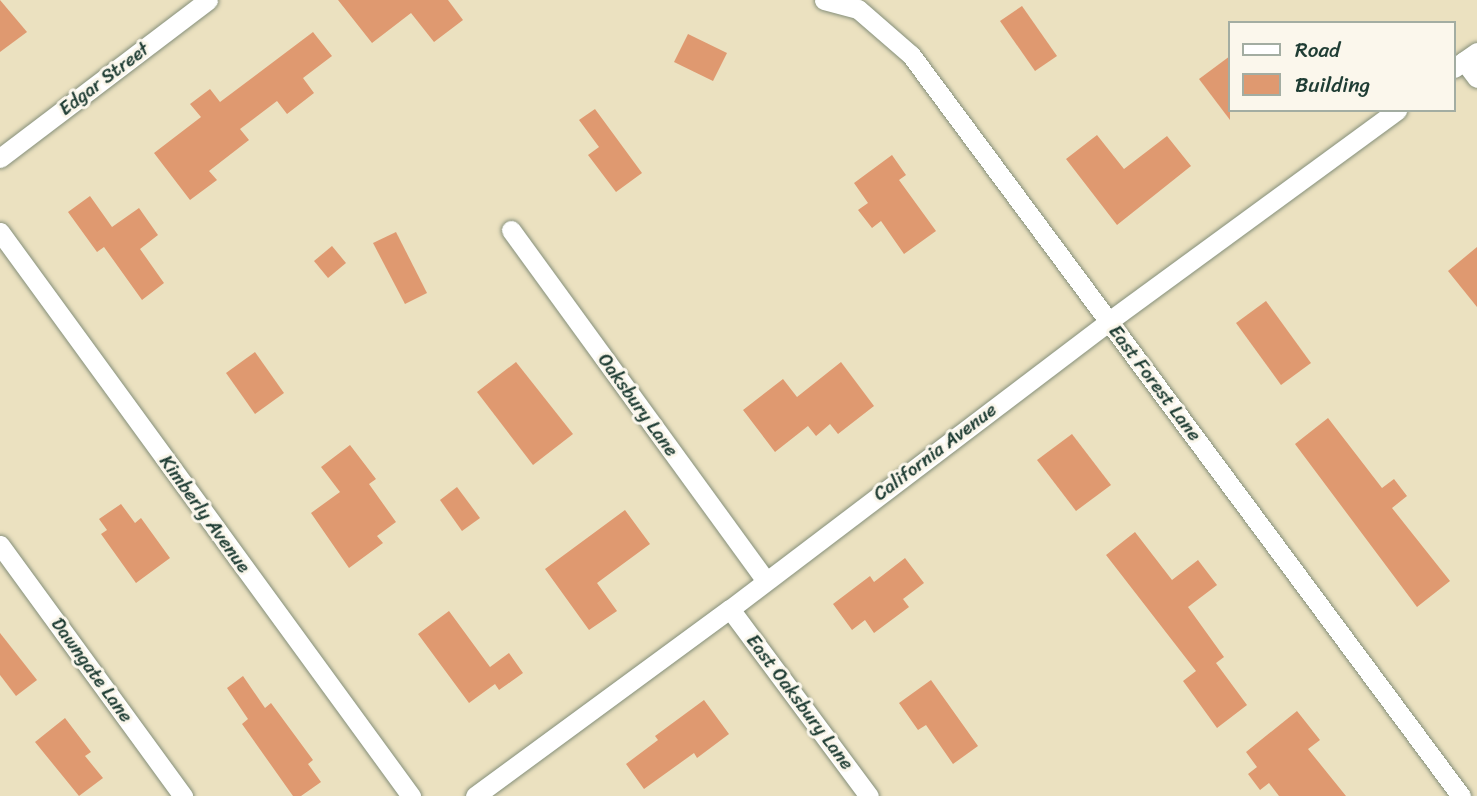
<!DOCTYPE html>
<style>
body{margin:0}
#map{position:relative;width:1477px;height:796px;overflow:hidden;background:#ebe1c0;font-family:Sriracha,sans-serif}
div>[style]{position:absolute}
.building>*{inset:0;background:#df9970}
.roads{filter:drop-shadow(0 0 2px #858f7a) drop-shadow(0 0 2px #858f7a)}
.minor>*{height:19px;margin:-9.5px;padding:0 9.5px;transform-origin:9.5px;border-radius:9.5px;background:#fff}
span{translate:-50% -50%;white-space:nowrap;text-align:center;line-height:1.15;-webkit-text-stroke:6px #fbf7ec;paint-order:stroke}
.street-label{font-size:19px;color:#1f3d34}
.legend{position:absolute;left:1228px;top:21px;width:228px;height:91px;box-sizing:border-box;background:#fbf7ec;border:2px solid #a3ada2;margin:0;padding:9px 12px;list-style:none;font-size:21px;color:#1f3d34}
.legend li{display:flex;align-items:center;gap:14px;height:35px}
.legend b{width:35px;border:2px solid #a3ada2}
</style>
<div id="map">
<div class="building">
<div style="clip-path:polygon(0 0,27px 32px,0 52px)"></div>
<div style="clip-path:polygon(338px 0,448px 0,463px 20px,434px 42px,411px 13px,372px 43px)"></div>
<div style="clip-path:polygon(1022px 6px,1057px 56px,1035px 71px,1000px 21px)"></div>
<div style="clip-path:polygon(313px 32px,332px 56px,303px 78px,314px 93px,287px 114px,277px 101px,240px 129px,249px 140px,209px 171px,217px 180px,190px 200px,154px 153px,201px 117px,190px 104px,210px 89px,220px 102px)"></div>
<div style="clip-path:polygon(688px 34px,727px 53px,713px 81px,674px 62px)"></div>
<div style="clip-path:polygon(1230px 56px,1230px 120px,1199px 79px)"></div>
<div style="clip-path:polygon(595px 109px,642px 173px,616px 192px,588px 155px,599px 147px,579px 120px)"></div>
<div style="clip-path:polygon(1097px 135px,1124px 169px,1167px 136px,1191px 166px,1117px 225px,1066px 159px)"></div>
<div style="clip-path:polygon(892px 155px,906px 175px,899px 180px,936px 231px,904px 254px,881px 221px,872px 228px,858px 210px,868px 203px,854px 183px)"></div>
<div style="clip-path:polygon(90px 196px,112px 227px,139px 208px,158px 235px,140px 249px,164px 283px,142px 300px,104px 247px,97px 252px,68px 212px)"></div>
<div style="clip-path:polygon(396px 232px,427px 293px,405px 304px,373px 243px)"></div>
<div style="clip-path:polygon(332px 246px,346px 263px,328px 278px,314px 261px)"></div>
<div style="clip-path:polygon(1477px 247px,1477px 307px,1448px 271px)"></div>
<div style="clip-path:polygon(1266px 301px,1311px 363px,1281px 385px,1236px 323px)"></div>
<div style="clip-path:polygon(255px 352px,284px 393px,255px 414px,226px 373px)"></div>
<div style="clip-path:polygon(516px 362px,573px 434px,533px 465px,477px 392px)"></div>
<div style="clip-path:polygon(841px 362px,874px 406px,838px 434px,830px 424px,816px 436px,808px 426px,775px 452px,743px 410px,783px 379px,797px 397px)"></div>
<div style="clip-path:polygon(1328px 418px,1382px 488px,1394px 479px,1407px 496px,1392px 508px,1450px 581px,1417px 607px,1295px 444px)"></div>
<div style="clip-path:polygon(1072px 434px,1111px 485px,1076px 511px,1037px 460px)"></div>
<div style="clip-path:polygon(350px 445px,376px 479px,369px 484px,396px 522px,377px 536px,383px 543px,349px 568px,311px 513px,340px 492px,321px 467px)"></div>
<div style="clip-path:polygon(457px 487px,480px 518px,462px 531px,440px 500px)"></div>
<div style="clip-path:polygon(121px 504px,135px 523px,141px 518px,170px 558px,136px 583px,101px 534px,107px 530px,99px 519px)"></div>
<div style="clip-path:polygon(625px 510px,650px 544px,597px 583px,617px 611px,589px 630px,545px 569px)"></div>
<div style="clip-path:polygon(1135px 532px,1172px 580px,1198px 560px,1217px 585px,1188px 607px,1224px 657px,1216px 663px,1247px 705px,1217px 728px,1183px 681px,1196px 671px,1106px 555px)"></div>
<div style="clip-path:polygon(905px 558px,924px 583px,903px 599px,909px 607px,874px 633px,865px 620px,852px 630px,833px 604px,870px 576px,874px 582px)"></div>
<div style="clip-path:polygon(449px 611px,490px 667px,509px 653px,523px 673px,499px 690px,495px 684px,469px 703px,418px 634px)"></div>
<div style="clip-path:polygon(0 633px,37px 680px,16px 696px,0 675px)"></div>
<div style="clip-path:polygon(243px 676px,265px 708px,271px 703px,313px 760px,308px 764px,321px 782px,301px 796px,293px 796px,242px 724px,248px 719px,227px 688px)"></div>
<div style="clip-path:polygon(931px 680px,978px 746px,953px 764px,926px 725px,918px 730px,899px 703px)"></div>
<div style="clip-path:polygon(704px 700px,729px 734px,697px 758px,694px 753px,644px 789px,626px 764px,658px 740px,655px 736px)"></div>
<div style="clip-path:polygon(1297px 711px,1320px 740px,1308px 749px,1346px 796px,1279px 796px,1269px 783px,1260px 790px,1248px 774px,1257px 767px,1246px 752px)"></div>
<div style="clip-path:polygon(65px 718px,91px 752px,85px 756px,103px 778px,79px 796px,35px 742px)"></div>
</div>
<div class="roads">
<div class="minor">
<div style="left:824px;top:0;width:35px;rotate:15deg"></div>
<div style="left:858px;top:9px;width:70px;rotate:41deg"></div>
<div style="left:911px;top:55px;width:923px;rotate:53.42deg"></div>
<div style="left:1464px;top:61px;width:21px;rotate:53deg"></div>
<div style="left:1454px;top:68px;width:28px;rotate:-35deg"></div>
<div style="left:0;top:158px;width:261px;rotate:-37.2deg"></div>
<div style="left:511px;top:230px;width:432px;rotate:54deg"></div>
<div style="left:0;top:232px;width:698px;rotate:53.92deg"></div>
<div style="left:0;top:545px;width:311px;rotate:53.9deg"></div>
<div style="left:730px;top:609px;width:233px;rotate:53.4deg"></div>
<div style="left:475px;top:796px;width:316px;rotate:-36.3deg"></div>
<div style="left:730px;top:609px;width:476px;rotate:-37.2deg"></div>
<div style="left:1109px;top:321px;width:357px;rotate:-36.2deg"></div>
</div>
</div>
<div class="street-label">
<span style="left:104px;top:79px;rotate:-37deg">Edgar Street</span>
<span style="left:1155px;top:383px;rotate:53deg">East Forest Lane</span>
<span style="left:638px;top:405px;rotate:54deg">Oaksbury Lane</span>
<span style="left:935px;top:452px;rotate:-37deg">California Avenue</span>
<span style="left:205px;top:514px;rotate:54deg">Kimberly Avenue</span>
<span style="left:92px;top:670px;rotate:54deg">Dawngate Lane</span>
<span style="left:800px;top:702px;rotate:53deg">East Oaksbury Lane</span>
</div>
<ul class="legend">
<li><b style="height:9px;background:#fff"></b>Road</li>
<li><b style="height:19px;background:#df9970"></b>Building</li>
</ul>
</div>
